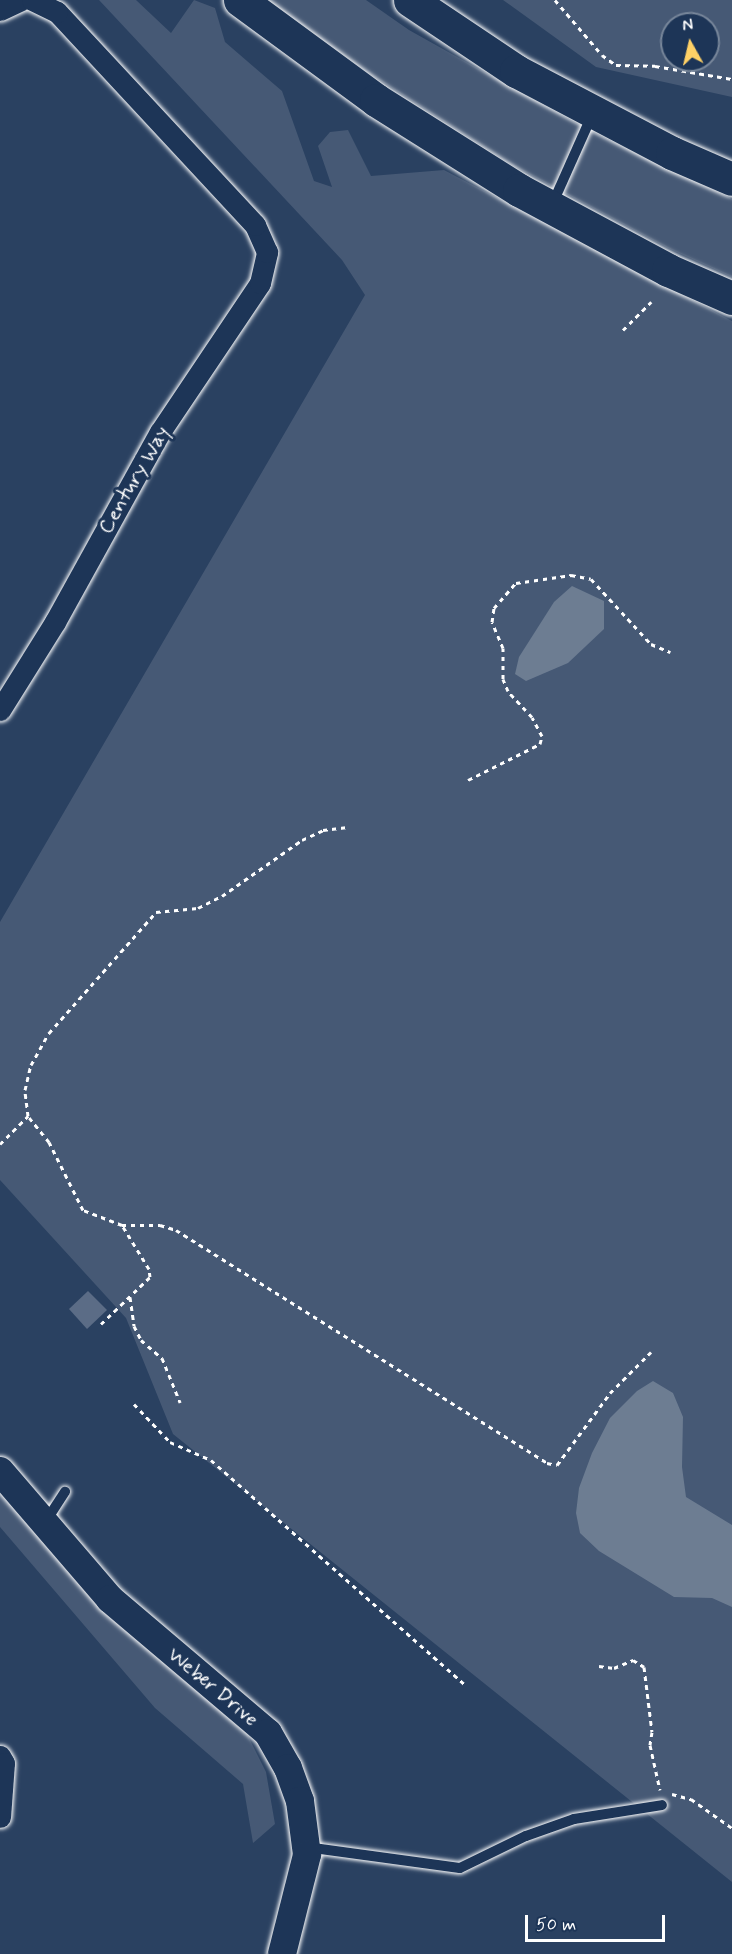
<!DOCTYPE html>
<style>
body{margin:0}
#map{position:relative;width:732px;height:1954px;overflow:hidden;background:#2a4161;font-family:Mynerve,sans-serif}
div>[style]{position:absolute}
.green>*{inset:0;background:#465975}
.water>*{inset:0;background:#6d7d92}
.building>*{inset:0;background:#5b6c86}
.path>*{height:3px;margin-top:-1.5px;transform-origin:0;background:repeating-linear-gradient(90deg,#fff 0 4.5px,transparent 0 9px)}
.roads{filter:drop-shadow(0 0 2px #fff) drop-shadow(0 0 2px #fff)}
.lane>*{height:10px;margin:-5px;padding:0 5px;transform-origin:5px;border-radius:5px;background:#1d3557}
.street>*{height:21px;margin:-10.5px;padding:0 10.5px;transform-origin:10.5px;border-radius:10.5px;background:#1d3557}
.secondary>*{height:28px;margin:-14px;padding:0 14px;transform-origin:14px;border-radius:14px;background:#1d3557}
.highway>*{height:33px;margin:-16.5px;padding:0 16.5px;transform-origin:16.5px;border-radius:16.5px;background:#1d3557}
span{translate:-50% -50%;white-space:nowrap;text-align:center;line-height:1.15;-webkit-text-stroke:6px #1d3557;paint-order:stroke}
.street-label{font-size:21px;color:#fff}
.north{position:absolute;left:660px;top:12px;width:60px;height:60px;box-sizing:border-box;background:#1d3557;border:2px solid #77869a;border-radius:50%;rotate:352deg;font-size:16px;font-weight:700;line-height:24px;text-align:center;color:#fff}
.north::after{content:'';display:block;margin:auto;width:21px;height:27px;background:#ffd166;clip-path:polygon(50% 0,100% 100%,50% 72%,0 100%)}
.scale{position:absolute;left:525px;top:1915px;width:140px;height:27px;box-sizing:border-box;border:3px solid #fff;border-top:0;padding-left:8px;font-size:18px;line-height:21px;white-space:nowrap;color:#fff;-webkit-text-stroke:4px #1d3557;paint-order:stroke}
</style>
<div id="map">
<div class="green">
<div style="clip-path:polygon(99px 0,136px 0,171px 33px,194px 0,215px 8px,225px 42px,282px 91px,314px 181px,332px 187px,318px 146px,330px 132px,348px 130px,371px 176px,444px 170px,732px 321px,732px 1882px,173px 1434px,126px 1318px,0 1180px,0 922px,365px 295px,342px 260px)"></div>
<div style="clip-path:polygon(268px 0,366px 0,409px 30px,588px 130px,732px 199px,732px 277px,668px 248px,514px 166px,367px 72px)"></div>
<div style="clip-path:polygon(evenodd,503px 0,732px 0,732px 97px,596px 67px,503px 0,672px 24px,708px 24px,708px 60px,672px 60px,672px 24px)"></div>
<div style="clip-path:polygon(0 1489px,246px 1732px,266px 1772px,275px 1824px,253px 1843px,243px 1784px,155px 1708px,0 1527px)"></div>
</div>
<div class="water">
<div style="clip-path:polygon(572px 586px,604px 601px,604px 629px,568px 663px,526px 681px,515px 674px,519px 657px,554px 602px)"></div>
<div style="clip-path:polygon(653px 1381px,673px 1393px,683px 1417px,682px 1467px,686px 1497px,732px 1525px,732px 1607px,712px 1598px,674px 1597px,599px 1551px,580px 1533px,576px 1513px,579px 1488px,592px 1453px,610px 1418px,637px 1391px)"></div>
</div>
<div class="building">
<div style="clip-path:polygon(88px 1291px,107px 1310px,87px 1329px,69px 1309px)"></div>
</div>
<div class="path">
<div style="left:555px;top:0;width:72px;rotate:49.5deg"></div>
<div style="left:602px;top:55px;width:17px;rotate:36deg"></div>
<div style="left:616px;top:65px;width:39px;rotate:1deg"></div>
<div style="left:655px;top:66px;width:78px;rotate:9.6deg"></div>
<div style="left:623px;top:330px;width:40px;rotate:-45deg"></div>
<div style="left:468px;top:780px;width:80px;rotate:-26.6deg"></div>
<div style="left:540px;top:744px;width:8px;rotate:-76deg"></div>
<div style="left:542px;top:736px;width:21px;rotate:-118deg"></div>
<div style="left:532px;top:717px;width:35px;rotate:-133deg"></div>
<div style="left:508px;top:691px;width:13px;rotate:-113deg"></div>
<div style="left:503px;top:679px;width:31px;rotate:-90deg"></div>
<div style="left:503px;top:648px;width:28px;rotate:-113deg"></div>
<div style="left:492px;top:622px;width:14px;rotate:-82deg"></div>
<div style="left:494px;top:608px;width:33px;rotate:-49deg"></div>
<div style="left:516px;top:583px;width:56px;rotate:-8.3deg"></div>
<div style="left:571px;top:575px;width:20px;rotate:11deg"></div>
<div style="left:591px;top:579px;width:88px;rotate:47.3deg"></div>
<div style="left:651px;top:644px;width:21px;rotate:23deg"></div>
<div style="left:0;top:1144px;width:40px;rotate:-45deg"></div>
<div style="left:122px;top:1225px;width:38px"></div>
<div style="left:160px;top:1225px;width:17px;rotate:17deg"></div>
<div style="left:176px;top:1230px;width:438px;rotate:32.1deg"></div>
<div style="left:547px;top:1463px;width:10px;rotate:11deg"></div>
<div style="left:557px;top:1465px;width:89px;rotate:-53.6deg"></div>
<div style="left:610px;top:1393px;width:58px;rotate:-45deg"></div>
<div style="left:130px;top:1297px;width:29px;rotate:82deg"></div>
<div style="left:134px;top:1326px;width:16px;rotate:63deg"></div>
<div style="left:141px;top:1340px;width:28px;rotate:41deg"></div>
<div style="left:162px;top:1358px;width:48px;rotate:67.8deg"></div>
<div style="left:101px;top:1324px;width:68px;rotate:-43.8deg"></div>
<div style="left:150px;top:1277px;width:8px;rotate:-97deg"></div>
<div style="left:149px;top:1269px;width:52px;rotate:-121.5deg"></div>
<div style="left:122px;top:1225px;width:42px;rotate:-159deg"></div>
<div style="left:83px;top:1210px;width:76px;rotate:-116.6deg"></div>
<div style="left:49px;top:1142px;width:33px;rotate:-129deg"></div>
<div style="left:28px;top:1116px;width:26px;rotate:-97deg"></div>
<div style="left:25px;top:1090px;width:26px;rotate:-77deg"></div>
<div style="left:31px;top:1065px;width:37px;rotate:-61deg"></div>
<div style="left:49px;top:1033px;width:162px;rotate:-48.5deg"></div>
<div style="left:156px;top:912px;width:42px;rotate:-5.4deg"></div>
<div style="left:198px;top:908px;width:27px;rotate:-27deg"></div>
<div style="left:222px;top:896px;width:98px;rotate:-35deg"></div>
<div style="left:302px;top:840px;width:23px;rotate:-25deg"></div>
<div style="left:323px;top:830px;width:25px;rotate:-7deg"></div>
<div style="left:134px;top:1404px;width:52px;rotate:46.5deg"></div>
<div style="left:170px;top:1442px;width:45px;rotate:23.7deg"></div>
<div style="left:211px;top:1460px;width:338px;rotate:41.5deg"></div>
<div style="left:599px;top:1666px;width:15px;rotate:8deg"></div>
<div style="left:614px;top:1668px;width:21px;rotate:-23deg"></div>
<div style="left:633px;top:1660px;width:13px;rotate:32deg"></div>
<div style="left:644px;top:1667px;width:65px;rotate:83deg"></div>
<div style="left:652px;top:1732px;width:13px;rotate:99deg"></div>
<div style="left:650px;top:1745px;width:46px;rotate:77.5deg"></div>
<div style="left:672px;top:1794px;width:20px;rotate:15deg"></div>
<div style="left:691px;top:1799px;width:50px;rotate:35.3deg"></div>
</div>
<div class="roads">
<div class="lane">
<div style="left:552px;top:205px;width:98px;rotate:-66deg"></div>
<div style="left:46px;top:1521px;width:35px;rotate:-57deg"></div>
<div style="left:306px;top:1847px;width:155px;rotate:7.8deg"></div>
<div style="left:460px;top:1868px;width:73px;rotate:-25.9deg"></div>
<div style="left:526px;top:1836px;width:51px;rotate:-19.5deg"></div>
<div style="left:574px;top:1819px;width:89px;rotate:-9deg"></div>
</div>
<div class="street">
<div style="left:0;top:10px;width:23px;rotate:-25deg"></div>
<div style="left:0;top:710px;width:104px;rotate:-58deg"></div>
<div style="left:55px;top:622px;width:217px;rotate:-61.1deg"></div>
<div style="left:160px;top:432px;width:179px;rotate:-56.1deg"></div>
<div style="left:260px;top:283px;width:32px;rotate:-77deg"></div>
<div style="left:267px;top:252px;width:30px;rotate:-114deg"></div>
<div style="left:255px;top:225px;width:291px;rotate:-132.9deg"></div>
<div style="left:57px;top:12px;width:28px;rotate:-154deg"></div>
<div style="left:0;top:1756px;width:8px;rotate:60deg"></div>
<div style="left:4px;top:1763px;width:54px;rotate:94.2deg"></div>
</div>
<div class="secondary">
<div style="left:0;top:1471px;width:169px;rotate:49.3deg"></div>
<div style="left:110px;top:1599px;width:207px;rotate:40.3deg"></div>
<div style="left:268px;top:1733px;width:40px;rotate:60.3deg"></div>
<div style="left:288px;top:1768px;width:35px;rotate:70deg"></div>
<div style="left:300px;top:1801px;width:54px;rotate:82.6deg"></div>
<div style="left:307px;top:1855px;width:102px;rotate:104.2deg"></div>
</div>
<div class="highway">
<div style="left:240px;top:0;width:169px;rotate:36.3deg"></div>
<div style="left:376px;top:100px;width:169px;rotate:32.2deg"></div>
<div style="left:519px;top:190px;width:169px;rotate:28.2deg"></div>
<div style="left:668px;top:270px;width:70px;rotate:23.6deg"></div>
<div style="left:410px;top:0;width:128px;rotate:33.8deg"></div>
<div style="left:516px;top:71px;width:176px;rotate:27.7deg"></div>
<div style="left:672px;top:153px;width:65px;rotate:23.4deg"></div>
</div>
</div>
<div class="street-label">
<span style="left:134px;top:480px;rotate:-60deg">Century Way</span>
<span style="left:213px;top:1687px;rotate:40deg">Weber Drive</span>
</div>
<div class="north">N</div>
<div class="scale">50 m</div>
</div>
